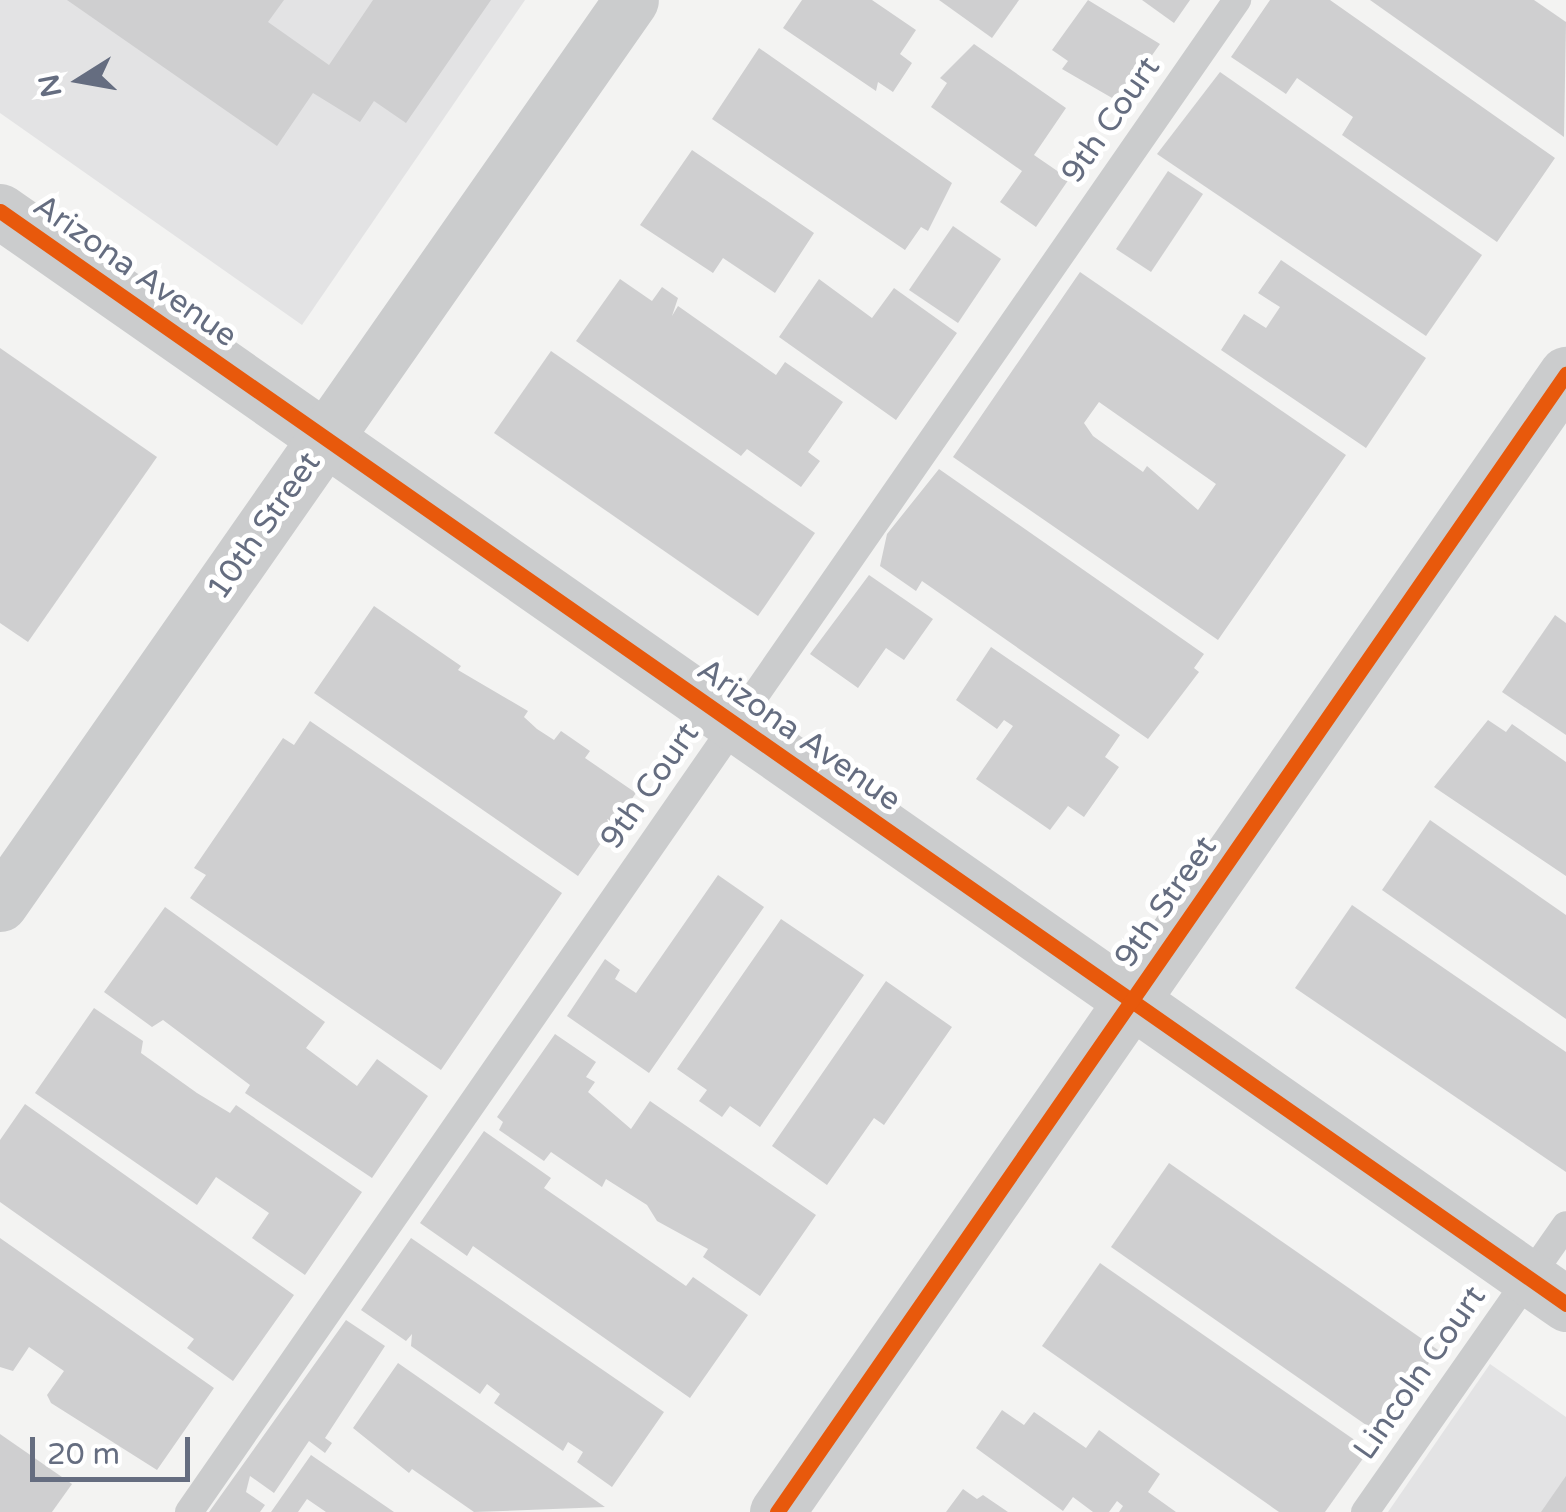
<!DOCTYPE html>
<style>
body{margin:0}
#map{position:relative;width:1566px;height:1512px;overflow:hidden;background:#f3f3f2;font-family:"Varela Round",sans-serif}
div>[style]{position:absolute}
.built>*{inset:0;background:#e3e3e4}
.building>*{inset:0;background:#cfcfd0}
.lane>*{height:28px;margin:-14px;padding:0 14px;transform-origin:14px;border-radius:14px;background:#cbcccd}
.street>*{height:55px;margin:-27.5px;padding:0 27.5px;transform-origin:27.5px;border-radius:27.5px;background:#cbcccd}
.cycleway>*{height:15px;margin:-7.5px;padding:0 7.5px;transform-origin:7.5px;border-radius:7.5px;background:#e8590c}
span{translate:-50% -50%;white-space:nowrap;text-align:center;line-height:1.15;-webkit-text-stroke:10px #fff;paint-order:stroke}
.street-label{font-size:32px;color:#656d80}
.north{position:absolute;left:30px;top:30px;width:100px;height:100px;-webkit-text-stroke:8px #fff;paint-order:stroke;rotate:259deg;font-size:28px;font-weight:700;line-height:40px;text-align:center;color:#656d80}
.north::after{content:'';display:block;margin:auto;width:35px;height:45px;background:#656d80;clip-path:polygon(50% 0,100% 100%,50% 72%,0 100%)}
.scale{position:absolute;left:30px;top:1437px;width:160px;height:45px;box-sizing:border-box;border:5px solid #656d80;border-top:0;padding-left:12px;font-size:30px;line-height:35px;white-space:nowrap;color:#656d80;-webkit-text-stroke:8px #fff;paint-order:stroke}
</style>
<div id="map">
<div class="built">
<div style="clip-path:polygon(0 0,525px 0,302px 325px,0 113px)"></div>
<div style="clip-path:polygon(1490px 1364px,1566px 1417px,1566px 1512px,1388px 1512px)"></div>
</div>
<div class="building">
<div style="clip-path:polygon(67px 0,284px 0,268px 22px,329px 65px,373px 0,491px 0,406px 123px,374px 101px,360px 122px,313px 93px,277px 146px)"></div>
<div style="clip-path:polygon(802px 0,872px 0,916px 30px,900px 54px,912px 63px,893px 92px,878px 82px,876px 91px,783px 28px)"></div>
<div style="clip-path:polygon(939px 0,1019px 0,992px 38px)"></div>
<div style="clip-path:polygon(1088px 0,1160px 44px,1119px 102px,1062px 69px,1068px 61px,1052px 50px)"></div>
<div style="clip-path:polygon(1142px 0,1190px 0,1174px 23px)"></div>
<div style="clip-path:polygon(1270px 0,1330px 0,1555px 158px,1497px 242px,1342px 135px,1353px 117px,1297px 78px,1286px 94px,1231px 57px)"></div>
<div style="clip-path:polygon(1370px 0,1534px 0,1566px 22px,1564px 137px)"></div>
<div style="clip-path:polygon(974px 44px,1066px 108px,1034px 155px,1069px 179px,1036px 227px,1000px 202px,1022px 171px,931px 107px,947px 83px,940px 78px)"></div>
<div style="clip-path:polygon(759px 48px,952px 183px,928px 231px,921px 227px,905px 250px,712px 119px)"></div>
<div style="clip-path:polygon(1220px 72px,1482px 255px,1426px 336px,1157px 154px)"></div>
<div style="clip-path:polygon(692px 150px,814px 233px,775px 293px,723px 258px,713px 273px,640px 225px)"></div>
<div style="clip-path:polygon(1168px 171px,1203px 194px,1151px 272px,1116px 249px)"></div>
<div style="clip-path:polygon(953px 226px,1001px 259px,958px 323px,909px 290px)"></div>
<div style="clip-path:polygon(1281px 260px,1426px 358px,1366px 448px,1221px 350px,1244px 314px,1266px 328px,1280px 307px,1258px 293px)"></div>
<div style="clip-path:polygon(evenodd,1080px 272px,1346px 455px,1218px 640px,953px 457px,1080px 272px,1099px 402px,1216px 484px,1198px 510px,1147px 466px,1143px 472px,1093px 436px,1084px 423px,1099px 402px)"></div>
<div style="clip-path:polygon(620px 279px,652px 301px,662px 287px,678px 298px,672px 316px,678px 306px,776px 375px,785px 362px,843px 402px,808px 452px,820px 461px,801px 487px,747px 449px,741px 456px,576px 341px)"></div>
<div style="clip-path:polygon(819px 279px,872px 318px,894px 288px,957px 333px,896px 420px,779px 337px)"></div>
<div style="clip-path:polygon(0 348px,157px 457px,28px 642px,0 623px)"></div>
<div style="clip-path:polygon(551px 351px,815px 533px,758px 616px,494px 433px)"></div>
<div style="clip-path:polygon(939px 469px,1204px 654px,1194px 668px,1199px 672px,1148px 739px,922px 581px,916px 591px,880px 566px,887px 534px)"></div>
<div style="clip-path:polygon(869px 575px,933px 619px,904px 660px,886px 648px,858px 688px,810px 654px)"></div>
<div style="clip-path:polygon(374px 606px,461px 666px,458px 670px,528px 711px,524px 717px,537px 729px,554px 740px,561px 731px,590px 751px,585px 758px,636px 793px,578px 876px,314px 693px)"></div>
<div style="clip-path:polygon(1555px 615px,1566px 623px,1566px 735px,1502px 692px)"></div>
<div style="clip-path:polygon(991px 647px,1120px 735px,1105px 757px,1119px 767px,1084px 817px,1068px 806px,1050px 830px,976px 779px,1013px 726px,1004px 720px,997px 729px,956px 700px)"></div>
<div style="clip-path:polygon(1488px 720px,1506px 732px,1512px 724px,1566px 762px,1566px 876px,1434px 787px)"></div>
<div style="clip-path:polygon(310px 721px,562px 893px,441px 1070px,190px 898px,206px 875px,194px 868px,283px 738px,294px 745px)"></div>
<div style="clip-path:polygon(1430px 820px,1566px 915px,1566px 1019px,1382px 890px)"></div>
<div style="clip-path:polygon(718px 875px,764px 907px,649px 1073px,567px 1016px,605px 959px,620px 970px,615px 979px,636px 993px)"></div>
<div style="clip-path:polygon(1352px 905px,1566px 1052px,1566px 1172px,1295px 988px)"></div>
<div style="clip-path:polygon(165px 907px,325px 1022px,306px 1048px,357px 1086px,377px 1059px,428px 1096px,372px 1178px,245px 1093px,250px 1085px,163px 1020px,152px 1027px,104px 992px)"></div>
<div style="clip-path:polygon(781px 919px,864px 975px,760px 1127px,730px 1106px,722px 1117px,699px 1101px,707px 1090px,677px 1069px)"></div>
<div style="clip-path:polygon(886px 981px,952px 1027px,884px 1125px,874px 1118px,827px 1185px,772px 1146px)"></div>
<div style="clip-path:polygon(94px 1008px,143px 1041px,141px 1053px,197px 1093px,230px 1113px,236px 1105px,362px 1192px,305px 1275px,252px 1238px,269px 1213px,216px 1177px,197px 1205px,35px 1093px)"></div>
<div style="clip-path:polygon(555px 1034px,596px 1062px,586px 1077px,595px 1082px,588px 1092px,631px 1129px,650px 1101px,816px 1215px,760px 1296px,703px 1257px,708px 1249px,657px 1221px,647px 1205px,606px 1179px,602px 1187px,551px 1152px,544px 1161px,499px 1130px,503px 1122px,497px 1117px)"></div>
<div style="clip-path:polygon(25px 1104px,294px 1295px,233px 1381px,187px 1348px,194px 1339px,0 1202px,0 1140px)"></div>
<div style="clip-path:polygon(484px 1131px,551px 1178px,544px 1188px,686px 1286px,693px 1277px,748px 1315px,690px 1398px,473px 1246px,467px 1256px,420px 1223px)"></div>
<div style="clip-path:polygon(1169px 1163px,1438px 1350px,1379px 1434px,1111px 1247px)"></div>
<div style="clip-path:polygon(0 1238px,214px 1388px,157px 1470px,51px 1403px,47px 1395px,64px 1371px,29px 1347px,13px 1371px,0 1367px)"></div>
<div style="clip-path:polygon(411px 1238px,664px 1412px,612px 1487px,577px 1462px,583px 1452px,568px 1442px,563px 1451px,494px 1403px,500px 1394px,487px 1384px,480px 1394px,411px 1346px,412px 1334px,406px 1341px,361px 1310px)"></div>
<div style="clip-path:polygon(1100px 1263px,1369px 1450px,1325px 1512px,1279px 1512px,1042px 1346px)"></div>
<div style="clip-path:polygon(346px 1320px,385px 1346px,325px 1438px,332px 1443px,325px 1453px,309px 1441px,274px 1493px,250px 1476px,246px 1492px,265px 1505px,260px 1512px,209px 1512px)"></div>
<div style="clip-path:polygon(398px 1363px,605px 1507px,474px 1512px,412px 1469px,409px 1473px,353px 1428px)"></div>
<div style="clip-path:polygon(1002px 1410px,1024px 1425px,1034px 1412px,1086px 1448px,1099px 1430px,1160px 1474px,1148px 1492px,1176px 1512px,1119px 1512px,1123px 1506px,1117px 1501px,1109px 1512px,1093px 1512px,1073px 1497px,1063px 1511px,976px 1448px)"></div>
<div style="clip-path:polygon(0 1434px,72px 1484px,52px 1512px,0 1512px)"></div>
<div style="clip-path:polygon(311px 1455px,394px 1512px,326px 1512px,307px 1499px,298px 1512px,271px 1512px)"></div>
<div style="clip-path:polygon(1566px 1476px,1566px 1512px,1541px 1512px)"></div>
<div style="clip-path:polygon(963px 1489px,977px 1499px,983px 1495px,1008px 1512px,946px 1512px)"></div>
</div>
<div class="lane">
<div style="left:189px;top:1512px;width:1840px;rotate:-55.27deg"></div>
<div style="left:1365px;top:1512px;width:350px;rotate:-55deg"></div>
</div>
<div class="street">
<div style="left:0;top:211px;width:1910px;rotate:34.91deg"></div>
<div style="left:0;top:904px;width:1102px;rotate:-55.08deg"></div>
<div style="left:777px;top:1512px;width:1385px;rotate:-55.27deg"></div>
</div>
<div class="cycleway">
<div style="left:0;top:211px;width:1910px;rotate:34.91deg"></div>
<div style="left:777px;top:1512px;width:1385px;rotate:-55.27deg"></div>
</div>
<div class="street-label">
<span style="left:1111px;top:120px;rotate:-55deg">9th Court</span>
<span style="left:135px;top:271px;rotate:35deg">Arizona Avenue</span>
<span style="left:264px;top:526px;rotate:-55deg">10th Street</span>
<span style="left:799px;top:735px;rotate:35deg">Arizona Avenue</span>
<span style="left:650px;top:786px;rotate:-55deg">9th Court</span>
<span style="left:1166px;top:902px;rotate:-55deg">9th Street</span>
<span style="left:1420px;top:1373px;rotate:-55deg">Lincoln Court</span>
</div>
<div class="north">N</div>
<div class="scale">20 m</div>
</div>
